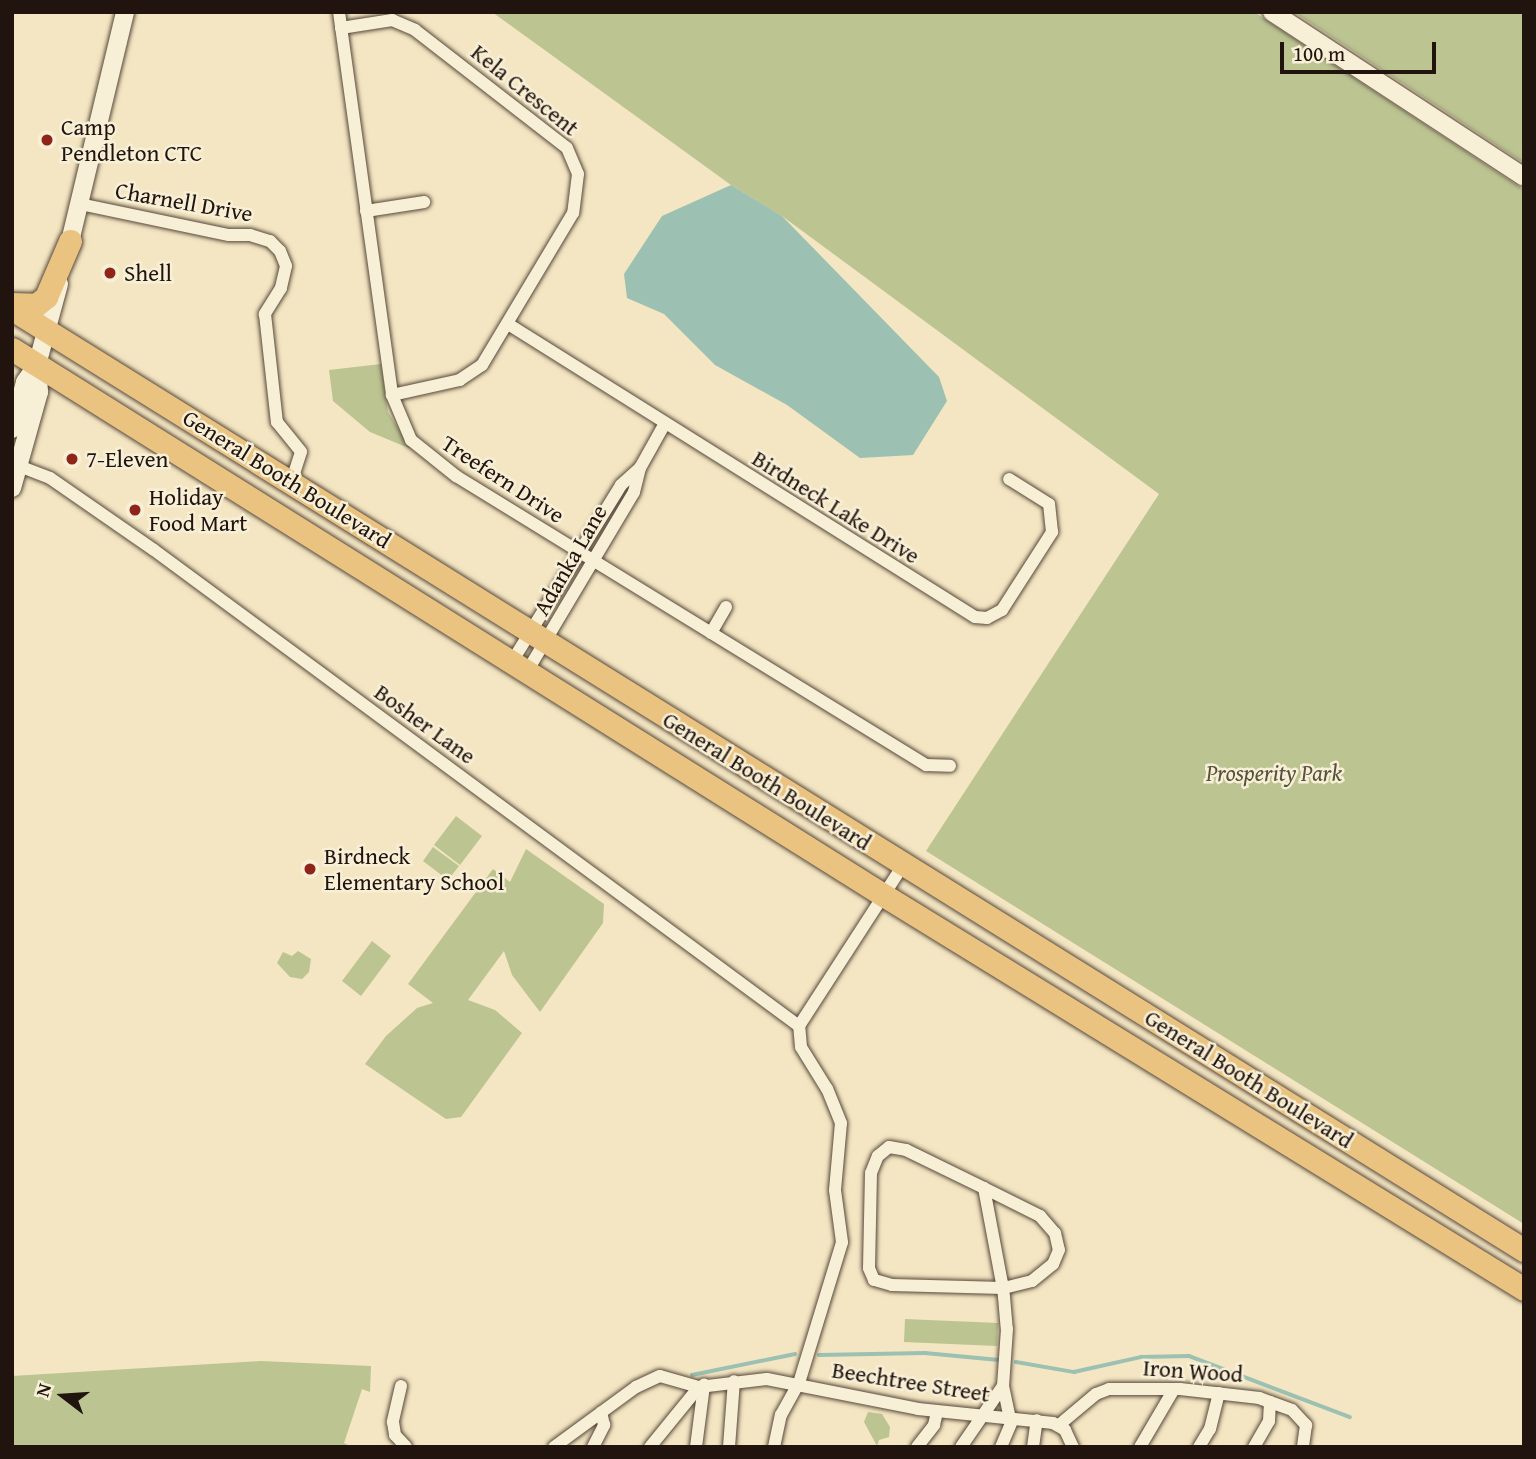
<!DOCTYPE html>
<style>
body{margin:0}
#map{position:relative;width:1536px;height:1459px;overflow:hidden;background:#f4e6c2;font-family:"Gentium Book Plus",serif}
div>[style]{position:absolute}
.green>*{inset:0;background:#bcc492}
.water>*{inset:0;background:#9cc0b1}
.stream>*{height:3.5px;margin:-1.75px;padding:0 1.75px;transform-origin:1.75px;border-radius:1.75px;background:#9cc0b1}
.roads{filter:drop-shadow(0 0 2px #56483b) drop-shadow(0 0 2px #56483b)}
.street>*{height:12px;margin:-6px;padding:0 6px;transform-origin:6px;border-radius:6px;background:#f8efd7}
.secondary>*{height:18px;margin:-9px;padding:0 9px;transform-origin:9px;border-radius:9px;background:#f8efd7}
.highway>*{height:23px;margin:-11.5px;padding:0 11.5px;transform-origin:11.5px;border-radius:11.5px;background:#eac381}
.dots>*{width:19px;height:19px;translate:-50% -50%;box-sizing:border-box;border:4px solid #f8efd7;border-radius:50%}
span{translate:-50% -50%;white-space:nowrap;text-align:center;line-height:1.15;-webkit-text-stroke:5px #f8efd7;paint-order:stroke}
.street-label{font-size:23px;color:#21140e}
.poi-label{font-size:23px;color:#21140e}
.left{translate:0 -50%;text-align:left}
.park-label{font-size:23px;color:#57523c;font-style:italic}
.frame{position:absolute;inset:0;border:14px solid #21140e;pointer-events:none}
.north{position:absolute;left:28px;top:1361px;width:70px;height:70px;-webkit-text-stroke:5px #f8efd7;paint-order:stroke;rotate:287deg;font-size:19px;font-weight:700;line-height:28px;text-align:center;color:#21140e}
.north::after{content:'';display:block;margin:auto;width:24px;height:32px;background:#21140e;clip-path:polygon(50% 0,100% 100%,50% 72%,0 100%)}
.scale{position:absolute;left:1280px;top:42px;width:156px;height:32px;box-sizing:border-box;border:4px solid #21140e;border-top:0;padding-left:9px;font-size:21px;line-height:24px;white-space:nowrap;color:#21140e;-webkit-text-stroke:5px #f8efd7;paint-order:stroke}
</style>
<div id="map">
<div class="green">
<div style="clip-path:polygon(492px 12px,1254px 12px,1524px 190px,1524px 1224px,926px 851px,1159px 494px,782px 216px,731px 185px)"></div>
<div style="clip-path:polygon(1294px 12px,1524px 12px,1524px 163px)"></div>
<div style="clip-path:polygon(381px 364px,388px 412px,411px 449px,370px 432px,333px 401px,329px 370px)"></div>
<div style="clip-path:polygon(456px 816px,482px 836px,460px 865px,434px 845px)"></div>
<div style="clip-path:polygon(433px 847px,459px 866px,448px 880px,423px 861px)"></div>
<div style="clip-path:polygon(526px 849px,604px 904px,603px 923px,540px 1012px,512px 975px,504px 951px,468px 1000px,495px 1010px,522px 1033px,461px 1117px,446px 1119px,365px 1064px,386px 1036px,417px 1008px,433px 1003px,408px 984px,493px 869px,510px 882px)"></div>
<div style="clip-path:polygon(372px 941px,391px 956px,361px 996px,342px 981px)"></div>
<div style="clip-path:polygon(298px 951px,311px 959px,309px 972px,302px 979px,290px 977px,277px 963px,283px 952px,292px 956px)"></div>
<div style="clip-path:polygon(905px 1319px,998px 1323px,997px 1346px,904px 1342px)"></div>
<div style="clip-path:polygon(261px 1361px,371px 1366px,370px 1392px,362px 1389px,344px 1443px,352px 1447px,12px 1447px,12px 1376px)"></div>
<div style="clip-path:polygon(868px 1412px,882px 1414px,890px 1427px,889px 1437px,879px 1440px,877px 1446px,864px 1422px)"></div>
</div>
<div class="water">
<div style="clip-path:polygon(731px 185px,782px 216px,939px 377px,947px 401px,913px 455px,860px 458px,787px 405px,715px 365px,664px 314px,627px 298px,624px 274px,662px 216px)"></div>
</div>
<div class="stream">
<div style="left:819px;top:1355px;width:106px;rotate:-1.1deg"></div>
<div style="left:925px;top:1353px;width:74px;rotate:5.4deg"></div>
<div style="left:1016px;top:1362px;width:59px;rotate:9.8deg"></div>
<div style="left:1074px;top:1372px;width:69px;rotate:-12.6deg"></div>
<div style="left:1141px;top:1357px;width:48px;rotate:-1.2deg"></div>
<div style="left:1189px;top:1356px;width:172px;rotate:20.8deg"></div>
<div style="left:692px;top:1375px;width:105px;rotate:-11.5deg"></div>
</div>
<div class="roads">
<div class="street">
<div style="left:339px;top:12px;width:387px;rotate:82.1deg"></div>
<div style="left:392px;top:395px;width:49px;rotate:67.1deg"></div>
<div style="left:411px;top:440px;width:58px;rotate:38.7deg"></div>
<div style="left:456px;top:476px;width:552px;rotate:31.59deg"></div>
<div style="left:926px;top:765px;width:24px;rotate:2deg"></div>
<div style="left:341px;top:28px;width:52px;rotate:-8.9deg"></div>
<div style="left:392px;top:20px;width:25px;rotate:23deg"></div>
<div style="left:415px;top:30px;width:192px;rotate:37.8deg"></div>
<div style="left:567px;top:148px;width:28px;rotate:67deg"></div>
<div style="left:578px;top:174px;width:39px;rotate:97deg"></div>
<div style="left:573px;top:213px;width:177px;rotate:120.9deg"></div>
<div style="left:482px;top:365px;width:27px;rotate:146deg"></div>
<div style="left:460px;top:380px;width:70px;rotate:167.6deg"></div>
<div style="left:80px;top:204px;width:152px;rotate:11.8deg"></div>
<div style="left:229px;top:235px;width:21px"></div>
<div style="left:250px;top:235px;width:21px;rotate:17deg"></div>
<div style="left:270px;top:241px;width:14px;rotate:45deg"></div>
<div style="left:280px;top:251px;width:16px;rotate:68deg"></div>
<div style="left:286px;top:266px;width:23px;rotate:103deg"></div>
<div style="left:281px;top:288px;width:31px;rotate:122deg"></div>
<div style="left:265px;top:314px;width:109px;rotate:83.7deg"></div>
<div style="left:277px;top:422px;width:38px;rotate:51deg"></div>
<div style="left:301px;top:452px;width:32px;rotate:108deg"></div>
<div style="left:366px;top:211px;width:59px;rotate:-8.8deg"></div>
<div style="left:508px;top:324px;width:551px;rotate:32.1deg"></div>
<div style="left:975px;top:617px;width:12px;rotate:5deg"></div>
<div style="left:987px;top:618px;width:17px;rotate:-28deg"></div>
<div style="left:1002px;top:610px;width:93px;rotate:-57.3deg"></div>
<div style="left:1052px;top:532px;width:28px;rotate:-96deg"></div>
<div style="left:1049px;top:504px;width:47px;rotate:-148deg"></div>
<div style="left:19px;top:466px;width:33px;rotate:21deg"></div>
<div style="left:50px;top:478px;width:126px;rotate:34.7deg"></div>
<div style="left:154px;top:550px;width:802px;rotate:36.43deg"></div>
<div style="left:711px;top:633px;width:30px;rotate:-60deg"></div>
<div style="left:513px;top:660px;width:206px;rotate:-58.3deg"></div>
<div style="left:621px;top:485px;width:25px;rotate:-42deg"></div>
<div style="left:528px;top:670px;width:207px;rotate:-59.2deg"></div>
<div style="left:634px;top:492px;width:25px;rotate:-76deg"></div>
<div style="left:640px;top:468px;width:49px;rotate:-60.8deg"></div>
<div style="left:984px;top:1188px;width:63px;rotate:26.6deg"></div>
<div style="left:1040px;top:1216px;width:23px;rotate:49deg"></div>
<div style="left:1055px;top:1233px;width:17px;rotate:77deg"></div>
<div style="left:1059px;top:1250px;width:15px;rotate:113deg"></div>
<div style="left:1053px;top:1264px;width:27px;rotate:141deg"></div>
<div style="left:1032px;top:1281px;width:30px;rotate:166deg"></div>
<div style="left:1003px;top:1288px;width:111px;rotate:-178.5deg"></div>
<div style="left:892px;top:1285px;width:19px;rotate:-164deg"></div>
<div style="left:874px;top:1280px;width:13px;rotate:-113deg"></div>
<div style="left:869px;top:1268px;width:95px;rotate:-88.8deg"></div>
<div style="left:871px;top:1173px;width:18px;rotate:-68deg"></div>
<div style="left:878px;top:1156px;width:14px;rotate:-39deg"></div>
<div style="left:889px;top:1147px;width:17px;rotate:10deg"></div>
<div style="left:906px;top:1150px;width:87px;rotate:26deg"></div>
<div style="left:984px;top:1188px;width:97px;rotate:79.3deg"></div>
<div style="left:1002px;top:1283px;width:5px;rotate:79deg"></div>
<div style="left:1003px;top:1288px;width:9px;rotate:84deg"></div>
<div style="left:1004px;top:1297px;width:32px;rotate:85deg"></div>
<div style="left:1007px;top:1329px;width:57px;rotate:94deg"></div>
<div style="left:401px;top:1386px;width:37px;rotate:103deg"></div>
<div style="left:393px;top:1422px;width:13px;rotate:81deg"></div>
<div style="left:395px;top:1435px;width:16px;rotate:47deg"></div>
<div style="left:1059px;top:1425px;width:48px;rotate:-40deg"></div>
<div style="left:1096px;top:1394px;width:14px;rotate:-21deg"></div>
<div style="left:1109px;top:1389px;width:71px"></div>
<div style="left:1180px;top:1389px;width:80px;rotate:6.5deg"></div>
<div style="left:1259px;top:1398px;width:35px;rotate:20deg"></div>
<div style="left:1292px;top:1410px;width:21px;rotate:47deg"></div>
<div style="left:1306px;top:1425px;width:22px;rotate:98deg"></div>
<div style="left:554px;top:1447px;width:102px;rotate:-36.2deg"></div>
<div style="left:636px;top:1387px;width:26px;rotate:-25deg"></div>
<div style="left:660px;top:1376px;width:41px;rotate:15.8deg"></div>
<div style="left:593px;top:1447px;width:25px;rotate:-63deg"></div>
<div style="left:604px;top:1425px;width:13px;rotate:-103deg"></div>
<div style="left:650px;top:1447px;width:77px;rotate:-50.8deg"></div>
<div style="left:699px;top:1387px;width:68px;rotate:-6.7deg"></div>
<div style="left:767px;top:1379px;width:154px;rotate:11.2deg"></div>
<div style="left:918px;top:1409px;width:136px;rotate:5.9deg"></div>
<div style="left:1053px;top:1423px;width:14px;rotate:30deg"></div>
<div style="left:1065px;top:1430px;width:19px;rotate:65deg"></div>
<div style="left:696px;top:1447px;width:63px;rotate:-82.6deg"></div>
<div style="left:729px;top:1447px;width:66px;rotate:-85.7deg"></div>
<div style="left:774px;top:1447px;width:33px;rotate:-78deg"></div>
<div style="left:781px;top:1415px;width:37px;rotate:-61deg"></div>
<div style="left:799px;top:1383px;width:147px;rotate:-73deg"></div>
<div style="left:842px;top:1242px;width:52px;rotate:-97.7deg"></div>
<div style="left:835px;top:1190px;width:67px;rotate:-84.9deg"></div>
<div style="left:841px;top:1123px;width:37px;rotate:-112deg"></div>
<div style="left:827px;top:1089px;width:49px;rotate:-121.8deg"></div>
<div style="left:801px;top:1047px;width:21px;rotate:-95deg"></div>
<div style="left:799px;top:1026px;width:192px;rotate:-57.1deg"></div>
<div style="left:917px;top:1447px;width:28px;rotate:-52deg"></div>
<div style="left:934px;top:1425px;width:13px;rotate:-77deg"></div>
<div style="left:961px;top:1447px;width:74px;rotate:-55.5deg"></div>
<div style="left:1003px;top:1386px;width:34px;rotate:78deg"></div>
<div style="left:1001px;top:1447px;width:30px;rotate:-67deg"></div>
<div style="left:1033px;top:1447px;width:27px;rotate:-82deg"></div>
<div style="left:1140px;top:1447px;width:67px;rotate:-59.6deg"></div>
<div style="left:1199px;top:1447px;width:21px;rotate:-59deg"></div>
<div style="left:1210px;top:1429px;width:37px;rotate:-76deg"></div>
<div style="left:1254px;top:1447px;width:30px;rotate:-60deg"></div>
<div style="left:1269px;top:1421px;width:19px;rotate:-87deg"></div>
</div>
<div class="secondary">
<div style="left:1272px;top:12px;width:301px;rotate:33.2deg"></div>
<div style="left:67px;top:254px;width:249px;rotate:-76.5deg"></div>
<div style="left:12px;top:429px;width:49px;rotate:-74.5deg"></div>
<div style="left:25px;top:382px;width:21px;rotate:-55deg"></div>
<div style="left:37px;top:365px;width:84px;rotate:-74.8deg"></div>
<div style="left:12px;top:488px;width:100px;rotate:-74.3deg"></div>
<div style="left:39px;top:392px;width:27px;rotate:-94deg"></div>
</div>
<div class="highway">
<div style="left:12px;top:304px;width:24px;rotate:2deg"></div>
<div style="left:36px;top:305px;width:13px;rotate:-39deg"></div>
<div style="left:46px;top:297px;width:61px;rotate:-66.8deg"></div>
<div style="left:12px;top:309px;width:1781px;rotate:31.9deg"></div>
<div style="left:12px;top:349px;width:1030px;rotate:32.07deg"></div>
<div style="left:885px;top:896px;width:750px;rotate:31.59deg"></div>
</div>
</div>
<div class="dots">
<div style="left:47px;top:140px;background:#8f2418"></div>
<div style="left:110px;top:273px;background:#8f2418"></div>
<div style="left:72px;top:459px;background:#8f2418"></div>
<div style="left:135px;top:510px;background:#8f2418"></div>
<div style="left:310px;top:869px;background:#8f2418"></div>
</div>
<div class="street-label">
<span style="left:525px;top:90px;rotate:39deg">Kela Crescent</span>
<span style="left:184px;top:202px;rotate:10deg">Charnell Drive</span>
<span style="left:287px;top:479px;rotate:32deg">General Booth Boulevard</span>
<span style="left:503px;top:479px;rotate:33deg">Treefern Drive</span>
<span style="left:836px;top:507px;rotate:32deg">Birdneck Lake Drive</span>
<span style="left:570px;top:560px;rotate:-60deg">Adanka Lane</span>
<span style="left:425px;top:724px;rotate:36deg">Bosher Lane</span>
<span style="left:767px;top:781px;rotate:32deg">General Booth Boulevard</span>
<span style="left:1249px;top:1079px;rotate:32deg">General Booth Boulevard</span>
<span style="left:1193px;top:1371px;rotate:4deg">Iron Wood</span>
<span style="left:911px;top:1382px;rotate:9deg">Beechtree Street</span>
</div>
<div class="poi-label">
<span class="left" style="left:61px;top:140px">Camp<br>Pendleton CTC</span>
<span class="left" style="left:124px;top:273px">Shell</span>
<span class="left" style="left:86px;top:459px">7-Eleven</span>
<span class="left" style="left:149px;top:510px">Holiday<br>Food Mart</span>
<span class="left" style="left:324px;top:869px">Birdneck<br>Elementary School</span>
</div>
<div class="park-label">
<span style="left:1274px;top:773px">Prosperity Park</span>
</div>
<div class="frame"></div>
<div class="north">N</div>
<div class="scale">100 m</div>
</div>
